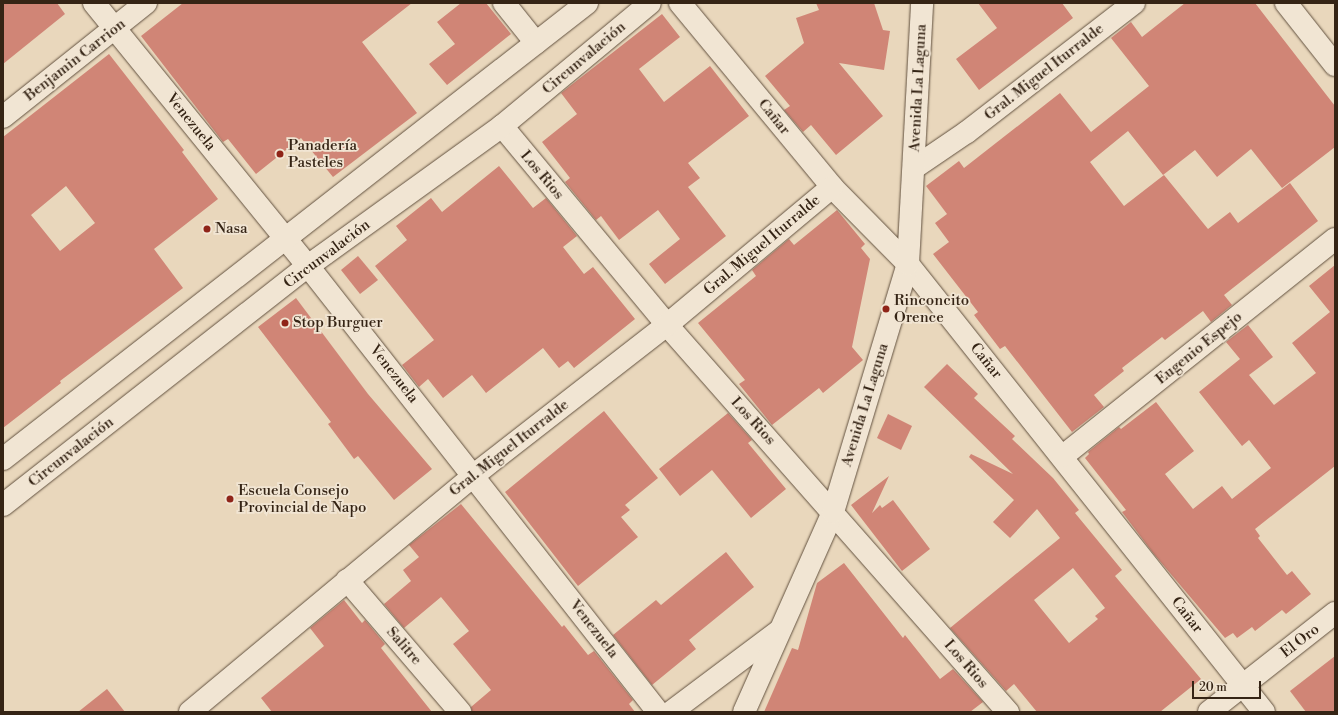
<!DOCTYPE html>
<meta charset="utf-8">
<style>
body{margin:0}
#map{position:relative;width:1338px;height:715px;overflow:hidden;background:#e9d7bc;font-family:"Libre Bodoni",serif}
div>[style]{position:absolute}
.building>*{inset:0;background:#d08576}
.roads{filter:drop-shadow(0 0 1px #62513f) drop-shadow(0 0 1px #62513f)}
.minor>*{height:22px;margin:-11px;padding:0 11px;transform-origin:11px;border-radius:11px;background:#f1e5d3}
.secondary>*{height:22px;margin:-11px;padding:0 11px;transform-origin:11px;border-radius:11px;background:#f1e5d3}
.dots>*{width:11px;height:11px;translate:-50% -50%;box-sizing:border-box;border:2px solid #f1e5d3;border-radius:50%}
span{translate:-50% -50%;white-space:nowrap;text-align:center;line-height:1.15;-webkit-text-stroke:3.5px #f1e5d3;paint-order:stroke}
.street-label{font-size:15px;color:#352415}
.poi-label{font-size:15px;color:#352415}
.left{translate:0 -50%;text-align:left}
.frame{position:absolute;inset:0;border:4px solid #352415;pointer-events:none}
.scale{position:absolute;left:1192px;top:681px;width:69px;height:18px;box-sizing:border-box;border:2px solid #352415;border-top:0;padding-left:5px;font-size:12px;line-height:14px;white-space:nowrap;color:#352415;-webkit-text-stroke:3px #f1e5d3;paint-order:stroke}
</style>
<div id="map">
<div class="building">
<div style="clip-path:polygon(3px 3px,57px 3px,65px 14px,3px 64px)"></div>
<div style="clip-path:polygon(183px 3px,412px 3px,362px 42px,417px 113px,333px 177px,301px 138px,256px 174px,228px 139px,223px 142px,141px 36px)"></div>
<div style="clip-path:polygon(461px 3px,486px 3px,511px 34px,447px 85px,429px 64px,455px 44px,437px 22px)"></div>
<div style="clip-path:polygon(816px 3px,874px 3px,883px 30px,890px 31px,884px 70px,839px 63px,883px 116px,836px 155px,811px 125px,803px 132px,784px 110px,790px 106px,765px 76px,804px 43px,796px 18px,819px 10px)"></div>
<div style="clip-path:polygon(978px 3px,1062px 3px,1073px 18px,979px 90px,956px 59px,997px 28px)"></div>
<div style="clip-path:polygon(1185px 3px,1255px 3px,1335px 106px,1335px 147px,1282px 188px,1251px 149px,1217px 177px,1195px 150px,1163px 175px,1128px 131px,1090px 162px,1124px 206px,1164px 175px,1208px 229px,1230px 212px,1238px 223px,1290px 183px,1318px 221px,1224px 295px,1232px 305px,1211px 322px,1203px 311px,1165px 340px,1162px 337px,1122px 368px,1124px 371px,1094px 395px,1104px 407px,1072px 432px,1005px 346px,1000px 349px,974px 315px,978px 312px,933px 254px,949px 242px,935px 223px,947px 214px,926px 186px,959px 161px,964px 168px,1060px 93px,1091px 132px,1149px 86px,1111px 38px,1131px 22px,1142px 37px)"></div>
<div style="clip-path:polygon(662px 14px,680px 37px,639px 69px,664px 102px,710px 66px,749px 116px,688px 163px,700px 178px,688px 187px,726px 236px,665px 284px,649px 264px,680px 239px,658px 210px,619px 240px,601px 216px,596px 220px,565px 182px,570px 178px,542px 142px,577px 114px,561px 93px)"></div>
<div style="clip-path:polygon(evenodd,109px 54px,184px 150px,182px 152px,218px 199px,154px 249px,183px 288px,60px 381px,61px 383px,3px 428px,3px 137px,109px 54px,66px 186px,95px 223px,60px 251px,31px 215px,66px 186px)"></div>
<div style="clip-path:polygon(499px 166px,533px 208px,546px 198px,577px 236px,563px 247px,584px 274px,593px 267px,635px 319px,574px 368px,568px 361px,559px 368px,543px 348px,486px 393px,472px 375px,443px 398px,428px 379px,419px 387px,402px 365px,434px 340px,375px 266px,407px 240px,396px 226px,431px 198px,442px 212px)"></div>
<div style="clip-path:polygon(837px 210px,865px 244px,861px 248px,870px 259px,852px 347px,863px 360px,823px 393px,819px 388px,772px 425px,739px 384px,745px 380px,698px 323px,756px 276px,752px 270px,789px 239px,794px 245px)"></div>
<div style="clip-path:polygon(358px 256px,378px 280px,360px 294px,341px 270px)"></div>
<div style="clip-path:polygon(1335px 265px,1335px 466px,1255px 529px,1260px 536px,1258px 538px,1287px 575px,1292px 571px,1311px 594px,1286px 614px,1282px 610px,1255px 631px,1252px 627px,1237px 638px,1233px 633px,1225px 638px,1153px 553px,1122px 512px,1126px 510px,1085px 458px,1089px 454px,1088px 452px,1119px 427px,1121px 429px,1156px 402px,1194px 451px,1165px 474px,1193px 509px,1222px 486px,1232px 499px,1271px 468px,1249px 440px,1242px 446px,1199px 392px,1240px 359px,1226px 342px,1248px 325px,1273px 357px,1249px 375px,1274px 405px,1316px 373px,1292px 343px,1330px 312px,1309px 286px)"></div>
<div style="clip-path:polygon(296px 298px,368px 394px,432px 469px,394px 500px,358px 456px,354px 459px,328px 424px,331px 422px,258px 327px)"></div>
<div style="clip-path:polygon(evenodd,947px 364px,978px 394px,974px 398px,1015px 436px,1012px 439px,1053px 478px,1079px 510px,1075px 513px,1122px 570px,1115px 576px,1201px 679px,1160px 712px,1037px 712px,1014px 684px,1006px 691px,950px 628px,1060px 538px,1037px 509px,1010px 538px,993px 522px,1014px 500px,969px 457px,971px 454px,1013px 474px,924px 387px,947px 364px,1073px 568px,1105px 608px,1095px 616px,1098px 619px,1069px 643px,1034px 600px,1073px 568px)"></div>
<div style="clip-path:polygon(604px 411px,658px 478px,625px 505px,630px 510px,621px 517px,638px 537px,578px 586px,505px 492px)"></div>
<div style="clip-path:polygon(728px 413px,752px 440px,748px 443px,786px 489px,751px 518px,712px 470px,680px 496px,659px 469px)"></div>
<div style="clip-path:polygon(888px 414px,912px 426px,901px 450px,877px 438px)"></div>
<div style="clip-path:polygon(889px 476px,872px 513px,880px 505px,882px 508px,893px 500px,930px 549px,902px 571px,851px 505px)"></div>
<div style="clip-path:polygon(461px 504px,562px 627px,564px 625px,588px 655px,594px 651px,633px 700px,629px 704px,635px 712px,472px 712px,471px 707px,491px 690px,453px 644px,469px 631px,441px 597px,404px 628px,384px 604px,411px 581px,403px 570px,419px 557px,409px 545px)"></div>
<div style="clip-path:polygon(726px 552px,754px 587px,689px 640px,696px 649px,652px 685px,613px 635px,656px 600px,661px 605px)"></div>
<div style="clip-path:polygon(844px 563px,903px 638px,905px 635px,940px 679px,953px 669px,983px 702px,970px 712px,764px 712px,792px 648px,798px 650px,817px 583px)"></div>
<div style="clip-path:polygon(344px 600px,362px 623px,365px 620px,385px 644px,381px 648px,432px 712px,272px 712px,261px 698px,324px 646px,310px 628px)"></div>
<div style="clip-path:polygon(1335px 656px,1335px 712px,1306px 712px,1290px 691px)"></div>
<div style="clip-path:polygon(107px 689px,125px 712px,78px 712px)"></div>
</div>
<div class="roads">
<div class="minor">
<div style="left:94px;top:3px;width:339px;rotate:50.9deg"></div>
<div style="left:308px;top:266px;width:567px;rotate:51.88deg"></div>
<div style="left:504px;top:3px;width:51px;rotate:51.3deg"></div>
<div style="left:680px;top:3px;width:239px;rotate:50.4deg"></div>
<div style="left:832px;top:187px;width:108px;rotate:45.4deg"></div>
<div style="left:908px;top:264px;width:572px;rotate:51.53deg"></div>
<div style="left:1286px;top:3px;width:79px;rotate:51.7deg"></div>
<div style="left:3px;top:117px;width:183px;rotate:-38.6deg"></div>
<div style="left:502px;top:126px;width:259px;rotate:50.3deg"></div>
<div style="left:667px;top:325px;width:516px;rotate:48.62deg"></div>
<div style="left:914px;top:168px;width:64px;rotate:-34.2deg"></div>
<div style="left:967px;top:132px;width:211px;rotate:-37.7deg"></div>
<div style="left:1063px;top:456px;width:348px;rotate:-38.6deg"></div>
<div style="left:347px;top:580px;width:174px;rotate:49.4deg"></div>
<div style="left:190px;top:712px;width:370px;rotate:-39.8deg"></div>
<div style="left:474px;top:475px;width:244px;rotate:-37.9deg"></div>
<div style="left:667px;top:325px;width:215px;rotate:-39.9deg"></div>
<div style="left:671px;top:712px;width:135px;rotate:-36.9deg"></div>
<div style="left:744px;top:712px;width:219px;rotate:-66deg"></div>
<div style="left:833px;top:512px;width:259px;rotate:-73.2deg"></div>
<div style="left:908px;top:264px;width:261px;rotate:-86.9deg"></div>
<div style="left:1209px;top:712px;width:160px;rotate:-38.2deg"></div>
</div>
<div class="secondary">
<div style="left:3px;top:459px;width:741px;rotate:-37.98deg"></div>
<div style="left:3px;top:505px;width:387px;rotate:-38.1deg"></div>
<div style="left:308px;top:266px;width:239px;rotate:-35.8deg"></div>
<div style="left:502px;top:126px;width:192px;rotate:-39.7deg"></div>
</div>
</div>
<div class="dots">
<div style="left:280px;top:154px;background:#8f2418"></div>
<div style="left:207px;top:229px;background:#8f2418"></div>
<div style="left:886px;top:309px;background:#8f2418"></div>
<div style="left:285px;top:323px;background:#8f2418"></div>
<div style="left:230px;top:499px;background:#8f2418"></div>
</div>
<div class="street-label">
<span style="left:584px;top:58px;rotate:-40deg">Circunvalación</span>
<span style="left:75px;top:60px;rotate:-38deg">Benjamin Carrion</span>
<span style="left:1044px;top:72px;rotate:-38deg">Gral. Miguel Iturralde</span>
<span style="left:918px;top:88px;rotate:-87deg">Avenida La Laguna</span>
<span style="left:774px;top:117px;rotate:51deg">Cañar</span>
<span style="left:191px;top:122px;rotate:51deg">Venezuela</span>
<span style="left:542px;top:175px;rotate:50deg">Los Rios</span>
<span style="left:762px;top:245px;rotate:-40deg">Gral. Miguel Iturralde</span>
<span style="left:327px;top:254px;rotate:-37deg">Circunvalación</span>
<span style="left:1199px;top:348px;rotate:-39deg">Eugenio Espejo</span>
<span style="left:986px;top:361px;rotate:51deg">Cañar</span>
<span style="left:394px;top:374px;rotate:52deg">Venezuela</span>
<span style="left:865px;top:405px;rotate:-73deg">Avenida La Laguna</span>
<span style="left:753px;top:421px;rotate:48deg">Los Rios</span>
<span style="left:509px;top:448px;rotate:-38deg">Gral. Miguel Iturralde</span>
<span style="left:71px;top:452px;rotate:-38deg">Circunvalación</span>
<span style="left:1187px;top:615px;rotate:52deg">Cañar</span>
<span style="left:594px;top:629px;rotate:52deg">Venezuela</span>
<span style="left:1300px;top:641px;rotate:-38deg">El Oro</span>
<span style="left:404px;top:646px;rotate:49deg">Salitre</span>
<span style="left:966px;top:664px;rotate:49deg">Los Rios</span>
</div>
<div class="poi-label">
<span class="left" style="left:288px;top:154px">Panadería<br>Pasteles</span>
<span class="left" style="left:215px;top:229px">Nasa</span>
<span class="left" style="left:894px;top:309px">Rinconcito<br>Orence</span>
<span class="left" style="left:293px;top:323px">Stop Burguer</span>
<span class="left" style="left:238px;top:499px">Escuela Consejo<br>Provincial de Napo</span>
</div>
<div class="frame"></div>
<div class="scale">20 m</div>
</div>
